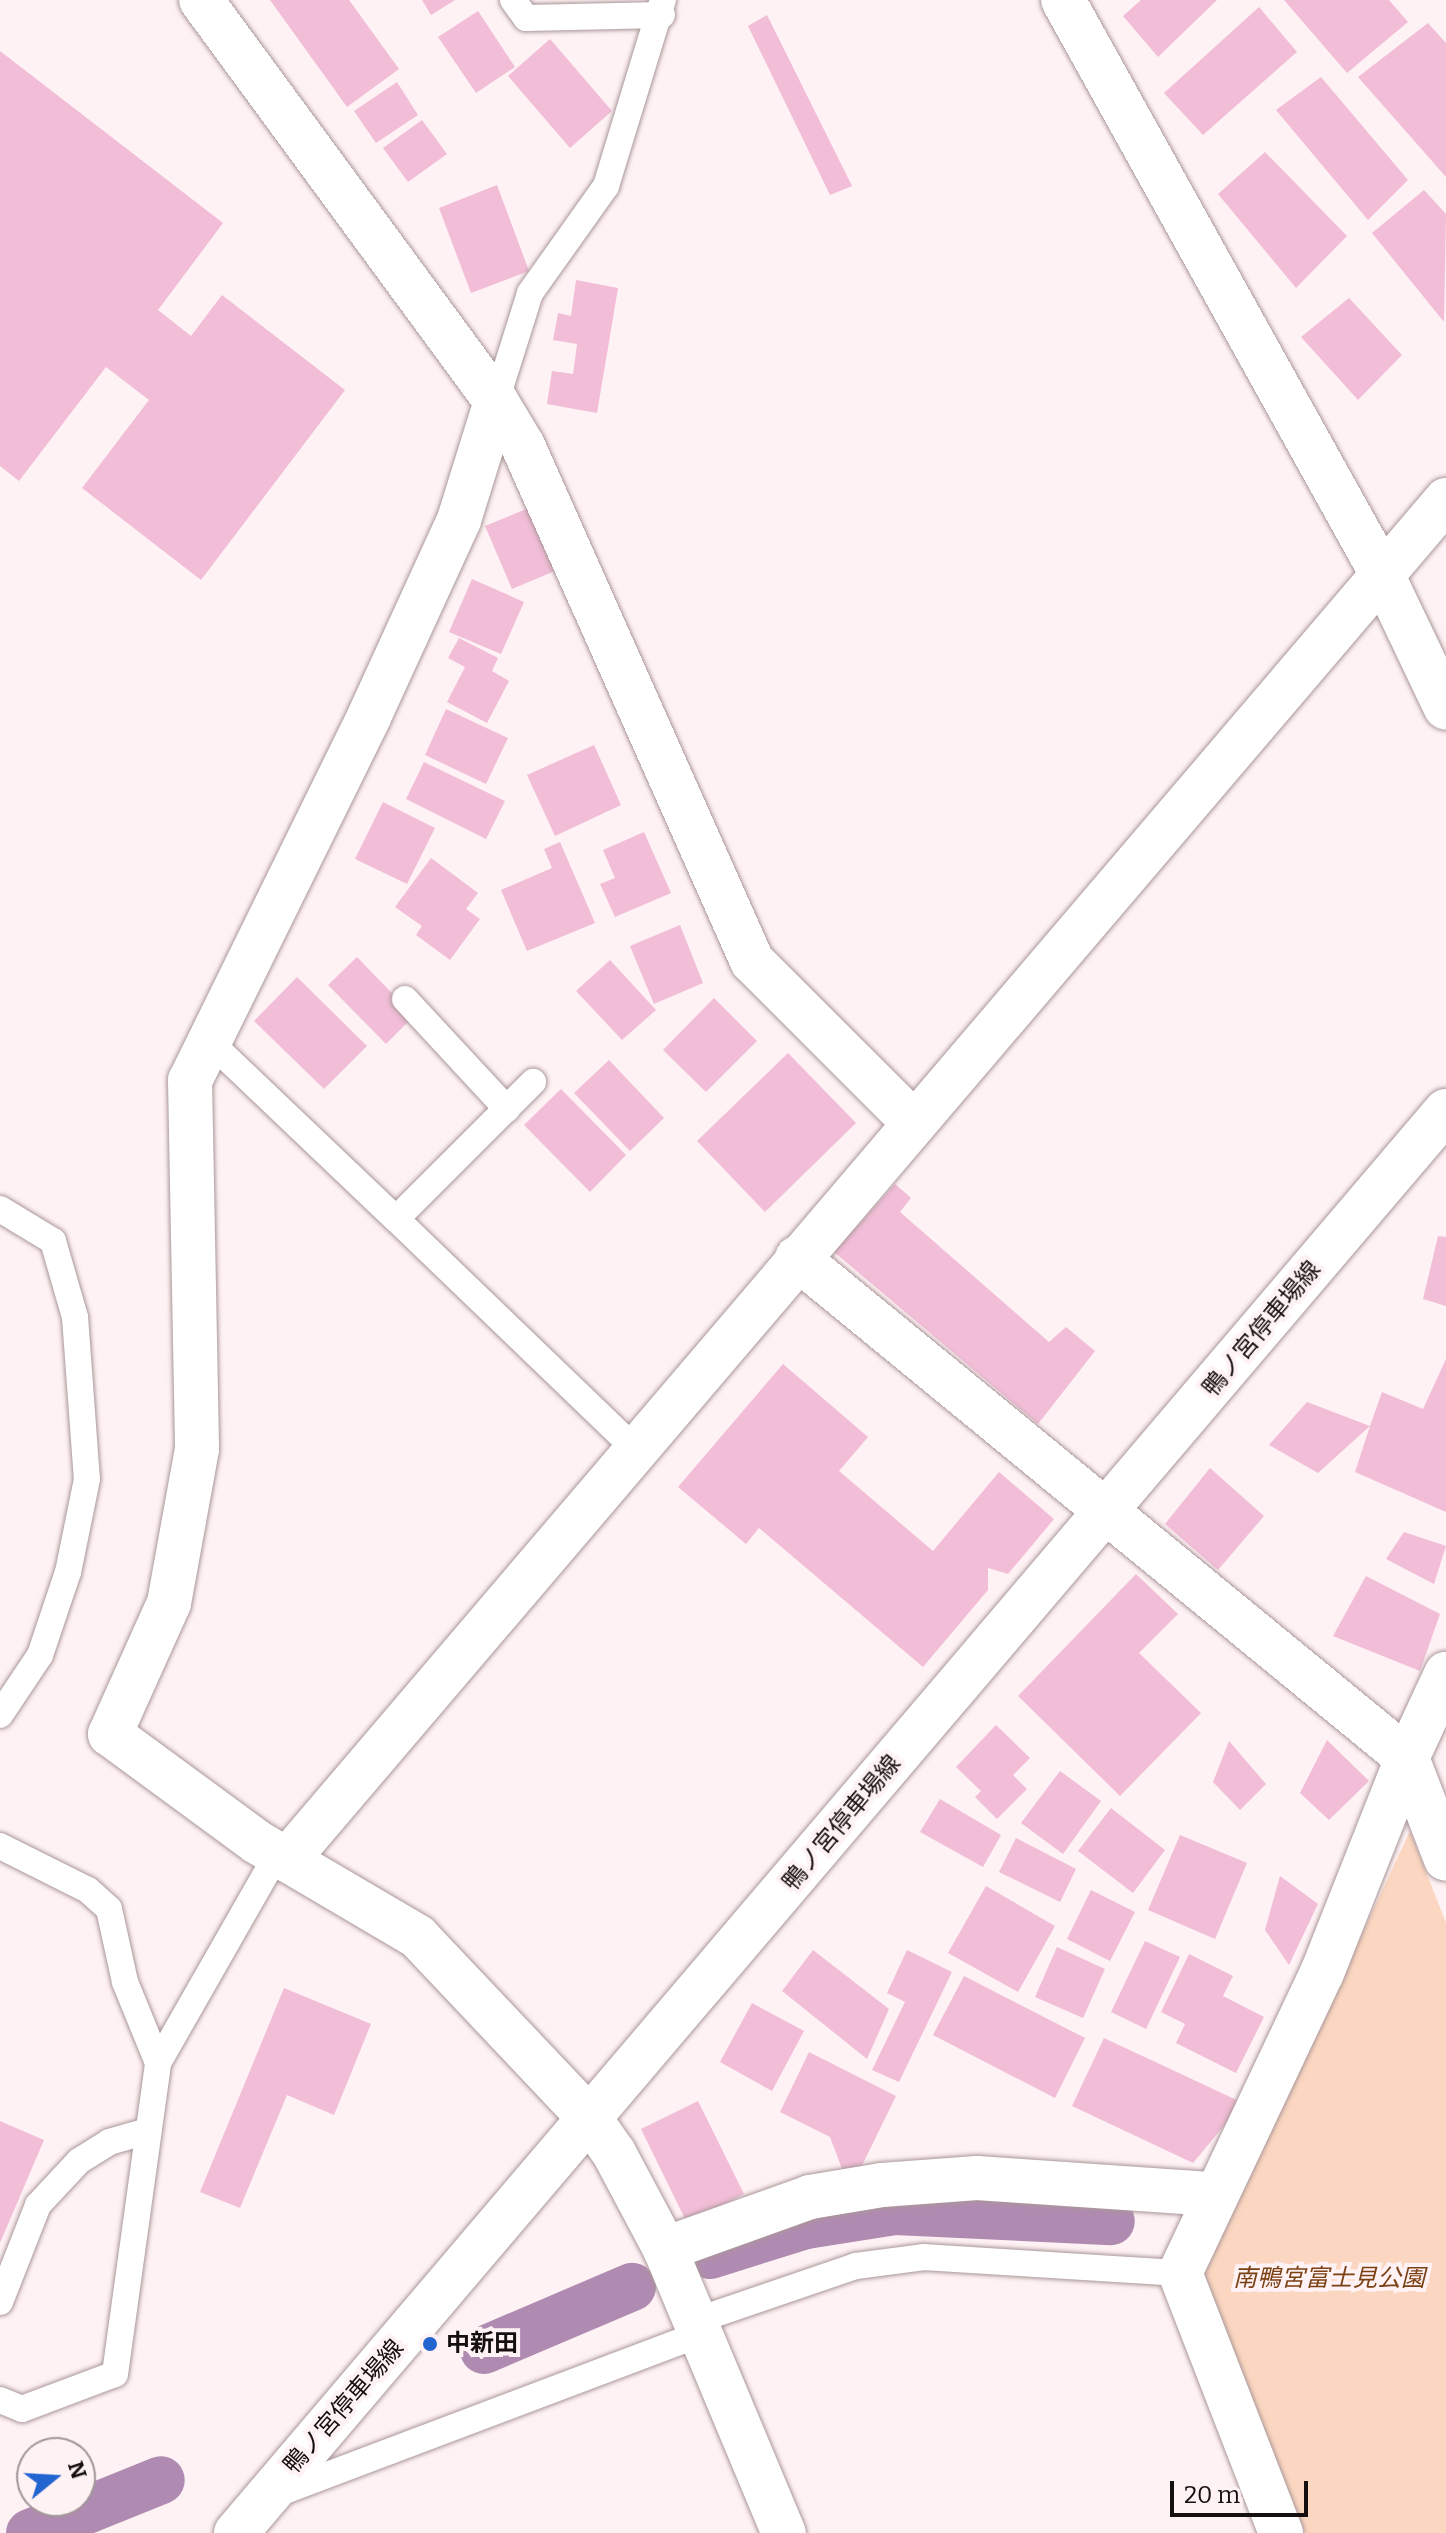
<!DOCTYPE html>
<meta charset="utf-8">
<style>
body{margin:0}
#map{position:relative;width:1446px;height:2533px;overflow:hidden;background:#fff2f4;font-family:Bitter,"Noto Sans JP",serif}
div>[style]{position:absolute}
.green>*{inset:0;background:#fbd6c0}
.canal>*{height:48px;margin:-24px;padding:0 24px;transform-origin:24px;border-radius:24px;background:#b08bb1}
.building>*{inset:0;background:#f1bdd7}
.roads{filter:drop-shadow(0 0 2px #aa9799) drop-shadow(0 0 2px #aa9799)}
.lane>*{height:26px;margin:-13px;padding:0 13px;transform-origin:13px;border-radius:13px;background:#fff}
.street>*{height:44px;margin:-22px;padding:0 22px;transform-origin:22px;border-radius:22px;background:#fff}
.secondary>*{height:44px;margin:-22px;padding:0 22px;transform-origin:22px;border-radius:22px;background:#fff}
.dots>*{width:22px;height:22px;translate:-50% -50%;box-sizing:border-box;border:4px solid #fff2f4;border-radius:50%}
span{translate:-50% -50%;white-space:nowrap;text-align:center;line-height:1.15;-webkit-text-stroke:8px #fff2f4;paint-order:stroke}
.street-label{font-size:24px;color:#150f10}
.park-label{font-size:24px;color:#7b4014;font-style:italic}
.poi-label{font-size:24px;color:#150f10;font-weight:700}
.left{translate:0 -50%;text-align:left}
.north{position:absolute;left:16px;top:2437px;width:80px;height:80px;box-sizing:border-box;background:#fff2f4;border:2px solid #a19799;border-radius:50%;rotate:72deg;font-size:22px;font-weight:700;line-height:32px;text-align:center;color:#150f10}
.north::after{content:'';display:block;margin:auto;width:28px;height:36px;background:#2265d1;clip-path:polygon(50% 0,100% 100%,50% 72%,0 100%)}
.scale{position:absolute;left:1170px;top:2481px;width:138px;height:36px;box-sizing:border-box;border:4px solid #150f10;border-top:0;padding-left:10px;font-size:24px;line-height:28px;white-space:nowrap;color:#150f10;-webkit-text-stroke:6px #fff2f4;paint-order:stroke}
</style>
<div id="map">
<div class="green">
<div style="clip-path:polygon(1410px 1831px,1446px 1923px,1446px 2533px,1305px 2533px,1203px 2275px)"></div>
</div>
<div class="canal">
<div style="left:710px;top:2255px;width:101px;rotate:-17.4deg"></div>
<div style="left:806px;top:2225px;width:90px;rotate:-8.9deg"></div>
<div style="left:895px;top:2211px;width:216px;rotate:2.7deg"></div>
<div style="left:484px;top:2350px;width:161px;rotate:-23.1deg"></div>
<div style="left:30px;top:2533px;width:141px;rotate:-22deg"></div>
</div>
<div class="building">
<div style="clip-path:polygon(270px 0,349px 0,399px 69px,347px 107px)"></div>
<div style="clip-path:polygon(422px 0,455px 0,431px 15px)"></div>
<div style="clip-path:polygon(1141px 0,1217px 0,1158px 57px,1123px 16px)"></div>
<div style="clip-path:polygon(1284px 0,1389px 0,1408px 22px,1347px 73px)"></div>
<div style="clip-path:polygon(1259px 7px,1297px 52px,1203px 135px,1164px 93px)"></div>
<div style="clip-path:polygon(478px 11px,515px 67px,476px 93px,438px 37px)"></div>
<div style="clip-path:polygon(767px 15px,852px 186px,830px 195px,748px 26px)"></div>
<div style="clip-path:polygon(1428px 23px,1446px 43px,1446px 177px,1358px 77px)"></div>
<div style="clip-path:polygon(550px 39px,612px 111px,570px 148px,508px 76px)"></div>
<div style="clip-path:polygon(0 51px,223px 223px,158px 310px,191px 336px,222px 295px,345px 390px,201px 580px,82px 488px,149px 400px,106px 367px,19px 481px,0 466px)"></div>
<div style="clip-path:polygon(1321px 77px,1408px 180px,1368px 220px,1276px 110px)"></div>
<div style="clip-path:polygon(397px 82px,418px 115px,376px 143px,354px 111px)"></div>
<div style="clip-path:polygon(422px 120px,447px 154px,408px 182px,383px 148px)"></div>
<div style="clip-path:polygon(1265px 152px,1347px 236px,1296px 288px,1218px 194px)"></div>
<div style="clip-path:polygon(497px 185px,529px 271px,471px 293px,439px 208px)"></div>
<div style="clip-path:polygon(1424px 190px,1446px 214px,1444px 322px,1372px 233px)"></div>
<div style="clip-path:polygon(576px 280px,618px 288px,597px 413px,547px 404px,552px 371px,573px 374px,577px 344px,553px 340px,558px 313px,571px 316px)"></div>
<div style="clip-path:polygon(1349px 298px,1402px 355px,1358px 400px,1301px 337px)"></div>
<div style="clip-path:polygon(536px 505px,562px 568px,512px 589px,485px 526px)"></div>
<div style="clip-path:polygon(472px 579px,524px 602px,501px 654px,449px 632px)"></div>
<div style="clip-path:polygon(459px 638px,498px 658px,492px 671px,509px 681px,487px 723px,447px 702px,465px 667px,448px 658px)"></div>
<div style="clip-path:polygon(446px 709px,508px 738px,486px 784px,425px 755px)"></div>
<div style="clip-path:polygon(594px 745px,621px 805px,555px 836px,527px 775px)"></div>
<div style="clip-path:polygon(424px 762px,505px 801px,486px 839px,406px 799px)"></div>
<div style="clip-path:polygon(383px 802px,435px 828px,407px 884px,355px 859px)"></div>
<div style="clip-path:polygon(644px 832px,671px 893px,615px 917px,600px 884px,615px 878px,603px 850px)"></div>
<div style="clip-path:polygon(560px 842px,595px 923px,527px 951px,501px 890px,552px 868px,544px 849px)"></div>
<div style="clip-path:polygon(431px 858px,478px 893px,466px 909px,480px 919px,450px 960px,416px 935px,422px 926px,395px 907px)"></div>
<div style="clip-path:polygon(680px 925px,703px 983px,654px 1004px,630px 946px)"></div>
<div style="clip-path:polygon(357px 957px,414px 1016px,386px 1044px,328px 985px)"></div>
<div style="clip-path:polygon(610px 960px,656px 1010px,622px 1040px,576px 991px)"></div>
<div style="clip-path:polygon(297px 977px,367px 1046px,324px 1089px,254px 1021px)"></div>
<div style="clip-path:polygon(714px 998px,757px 1041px,706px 1092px,663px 1050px)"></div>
<div style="clip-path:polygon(788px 1053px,856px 1123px,765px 1212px,697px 1141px)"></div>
<div style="clip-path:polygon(609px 1060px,664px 1118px,630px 1151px,574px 1093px)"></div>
<div style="clip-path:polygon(561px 1089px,626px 1155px,590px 1192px,524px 1125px)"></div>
<div style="clip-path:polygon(895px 1184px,911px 1198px,900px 1212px,1049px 1342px,1066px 1327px,1095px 1351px,1038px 1424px,834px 1252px)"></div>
<div style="clip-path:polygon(1438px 1236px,1446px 1237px,1446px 1306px,1423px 1299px)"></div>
<div style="clip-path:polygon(1446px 1359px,1446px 1512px,1355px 1472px,1370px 1426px,1318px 1473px,1269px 1445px,1307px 1402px,1370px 1426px,1382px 1392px,1423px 1409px)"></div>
<div style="clip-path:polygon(783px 1364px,868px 1437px,839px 1471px,933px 1551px,999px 1472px,1054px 1519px,1008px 1574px,988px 1568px,988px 1590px,923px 1667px,759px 1528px,746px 1544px,678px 1487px)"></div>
<div style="clip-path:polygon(1210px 1468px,1264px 1516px,1218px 1570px,1165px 1524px)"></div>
<div style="clip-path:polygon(1404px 1532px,1446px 1546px,1434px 1584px,1386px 1559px)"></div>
<div style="clip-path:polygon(1136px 1574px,1178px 1614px,1139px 1653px,1201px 1713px,1120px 1796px,1018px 1696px)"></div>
<div style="clip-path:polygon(1366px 1576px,1440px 1614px,1420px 1671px,1333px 1636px)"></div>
<div style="clip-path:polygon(996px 1725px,1030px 1758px,1013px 1775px,1027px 1789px,997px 1819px,975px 1797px,981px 1791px,956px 1767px)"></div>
<div style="clip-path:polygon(1327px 1740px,1369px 1781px,1329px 1820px,1300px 1793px)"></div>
<div style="clip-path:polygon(1229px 1741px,1266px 1784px,1240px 1810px,1213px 1782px)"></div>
<div style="clip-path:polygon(1060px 1771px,1101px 1801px,1063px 1854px,1021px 1823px)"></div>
<div style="clip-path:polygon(940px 1799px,1001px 1835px,983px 1867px,920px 1832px)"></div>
<div style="clip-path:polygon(1111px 1808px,1165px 1850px,1133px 1893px,1078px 1851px)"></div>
<div style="clip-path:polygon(1180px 1835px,1247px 1863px,1215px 1939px,1148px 1910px)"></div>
<div style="clip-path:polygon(1016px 1838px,1076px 1869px,1060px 1902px,999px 1872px)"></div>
<div style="clip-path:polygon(1280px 1876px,1318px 1904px,1289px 1965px,1265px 1930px)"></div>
<div style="clip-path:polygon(986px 1886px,1055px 1926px,1018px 1992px,948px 1953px)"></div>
<div style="clip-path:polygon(1091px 1890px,1135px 1912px,1110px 1961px,1067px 1939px)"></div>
<div style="clip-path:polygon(1145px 1941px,1180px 1957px,1146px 2029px,1111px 2012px)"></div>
<div style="clip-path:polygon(1057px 1947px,1105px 1969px,1083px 2018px,1035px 1997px)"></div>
<div style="clip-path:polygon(813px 1950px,889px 2009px,867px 2059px,782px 1991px)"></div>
<div style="clip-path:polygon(907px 1950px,952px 1972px,899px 2082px,872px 2070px,905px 2002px,887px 1993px)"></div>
<div style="clip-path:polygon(1189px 1954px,1233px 1976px,1223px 1996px,1264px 2017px,1236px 2073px,1176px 2043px,1185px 2024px,1161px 2012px)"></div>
<div style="clip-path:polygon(964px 1976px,1085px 2038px,1055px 2098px,933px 2035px)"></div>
<div style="clip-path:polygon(284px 1988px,371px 2024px,334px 2115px,287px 2095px,240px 2208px,200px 2192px)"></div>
<div style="clip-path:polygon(752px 2003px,804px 2031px,772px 2091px,720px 2062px)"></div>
<div style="clip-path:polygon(1104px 2038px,1243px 2103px,1193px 2163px,1072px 2106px)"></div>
<div style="clip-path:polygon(809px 2052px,896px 2096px,850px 2190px,830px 2137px,780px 2112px)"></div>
<div style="clip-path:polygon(698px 2101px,744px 2194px,687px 2223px,641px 2129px)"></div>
<div style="clip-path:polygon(0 2121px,44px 2140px,0 2243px)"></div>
</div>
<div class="roads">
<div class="lane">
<div style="left:513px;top:0;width:22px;rotate:54deg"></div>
<div style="left:526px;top:18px;width:136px;rotate:-1.3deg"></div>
<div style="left:496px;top:401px;width:113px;rotate:-72.5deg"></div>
<div style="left:530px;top:293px;width:131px;rotate:-54.6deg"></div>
<div style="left:606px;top:186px;width:195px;rotate:-73deg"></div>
<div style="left:405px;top:999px;width:150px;rotate:47.2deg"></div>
<div style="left:210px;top:1042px;width:257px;rotate:43.6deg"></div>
<div style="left:396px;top:1219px;width:194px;rotate:-45deg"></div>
<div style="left:0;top:1209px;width:62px;rotate:31.1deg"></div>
<div style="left:53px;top:1241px;width:79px;rotate:73.9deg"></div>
<div style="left:75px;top:1317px;width:162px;rotate:85.8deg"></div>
<div style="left:87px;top:1479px;width:95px;rotate:101.5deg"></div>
<div style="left:68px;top:1572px;width:88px;rotate:108.6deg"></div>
<div style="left:40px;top:1655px;width:72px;rotate:123.7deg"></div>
<div style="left:396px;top:1219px;width:332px;rotate:43.9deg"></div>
<div style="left:0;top:1846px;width:98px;rotate:26.6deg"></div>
<div style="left:88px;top:1890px;width:28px;rotate:42deg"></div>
<div style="left:109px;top:1909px;width:75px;rotate:77.6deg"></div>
<div style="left:125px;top:1982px;width:87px;rotate:67.8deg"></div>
<div style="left:0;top:2302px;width:104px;rotate:-68.6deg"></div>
<div style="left:38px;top:2205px;width:60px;rotate:-47deg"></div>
<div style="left:79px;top:2161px;width:36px;rotate:-32deg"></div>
<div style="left:109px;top:2142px;width:41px;rotate:-15.8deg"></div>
<div style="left:695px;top:2321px;width:170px;rotate:-18.9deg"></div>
<div style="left:856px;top:2266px;width:69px;rotate:-7.5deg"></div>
<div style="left:924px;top:2257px;width:256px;rotate:3.6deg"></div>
<div style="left:0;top:2400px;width:24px;rotate:22deg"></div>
<div style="left:22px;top:2409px;width:99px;rotate:-20.6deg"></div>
<div style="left:115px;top:2374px;width:314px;rotate:-82.1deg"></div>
<div style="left:158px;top:2063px;width:241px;rotate:-60.3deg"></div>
<div style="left:274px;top:2495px;width:456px;rotate:-20.7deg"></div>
</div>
<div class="street">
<div style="left:201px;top:0;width:498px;rotate:53.7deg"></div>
<div style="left:496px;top:401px;width:125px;rotate:107.3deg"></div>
<div style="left:459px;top:520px;width:217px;rotate:114.6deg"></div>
<div style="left:369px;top:717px;width:405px;rotate:116.2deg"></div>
<div style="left:190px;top:1080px;width:369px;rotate:88.9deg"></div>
<div style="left:197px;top:1449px;width:157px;rotate:100.3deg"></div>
<div style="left:169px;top:1603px;width:144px;rotate:114.2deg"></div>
<div style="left:110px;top:1734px;width:182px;rotate:36.3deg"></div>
<div style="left:257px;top:1842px;width:187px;rotate:30.5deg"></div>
<div style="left:418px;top:1937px;width:250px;rotate:46.6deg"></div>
<div style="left:590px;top:2119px;width:42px;rotate:54.8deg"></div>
<div style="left:614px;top:2153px;width:109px;rotate:62deg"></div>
<div style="left:665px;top:2249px;width:308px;rotate:67.3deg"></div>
<div style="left:1063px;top:0;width:657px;rotate:60.94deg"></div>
<div style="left:1382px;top:574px;width:148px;rotate:64.5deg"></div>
<div style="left:496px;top:401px;width:52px;rotate:59deg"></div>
<div style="left:523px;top:446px;width:564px;rotate:66.03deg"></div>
<div style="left:752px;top:961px;width:226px;rotate:45deg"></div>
<div style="left:797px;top:1258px;width:789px;rotate:39.34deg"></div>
<div style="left:1407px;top:1758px;width:108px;rotate:68.9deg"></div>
<div style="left:287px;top:1860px;width:1787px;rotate:-49.56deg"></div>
<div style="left:665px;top:2249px;width:154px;rotate:-19.7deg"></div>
<div style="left:810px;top:2197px;width:73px;rotate:-9.5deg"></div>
<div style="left:882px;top:2185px;width:95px;rotate:-4.2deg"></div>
<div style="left:977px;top:2178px;width:237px;rotate:3.9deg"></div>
<div style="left:1281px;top:2533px;width:279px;rotate:-111.2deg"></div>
<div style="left:1180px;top:2273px;width:332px;rotate:-64.7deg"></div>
<div style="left:1322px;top:1973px;width:231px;rotate:-68.4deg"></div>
<div style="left:1407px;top:1758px;width:93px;rotate:-65.1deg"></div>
</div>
<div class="secondary">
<div style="left:236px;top:2533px;width:1867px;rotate:-49.61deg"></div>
</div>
</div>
<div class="dots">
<div style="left:430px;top:2344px;background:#2265d1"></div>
</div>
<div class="street-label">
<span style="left:1262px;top:1329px;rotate:-50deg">鴨ノ宮停車場線</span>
<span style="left:842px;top:1823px;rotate:-50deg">鴨ノ宮停車場線</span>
<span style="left:344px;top:2407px;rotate:-49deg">鴨ノ宮停車場線</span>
</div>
<div class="park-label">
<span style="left:1329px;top:2279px">南鴨宮富士見公園</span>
</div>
<div class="poi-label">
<span class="left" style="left:446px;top:2344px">中新田</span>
</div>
<div class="north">N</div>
<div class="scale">20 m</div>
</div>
